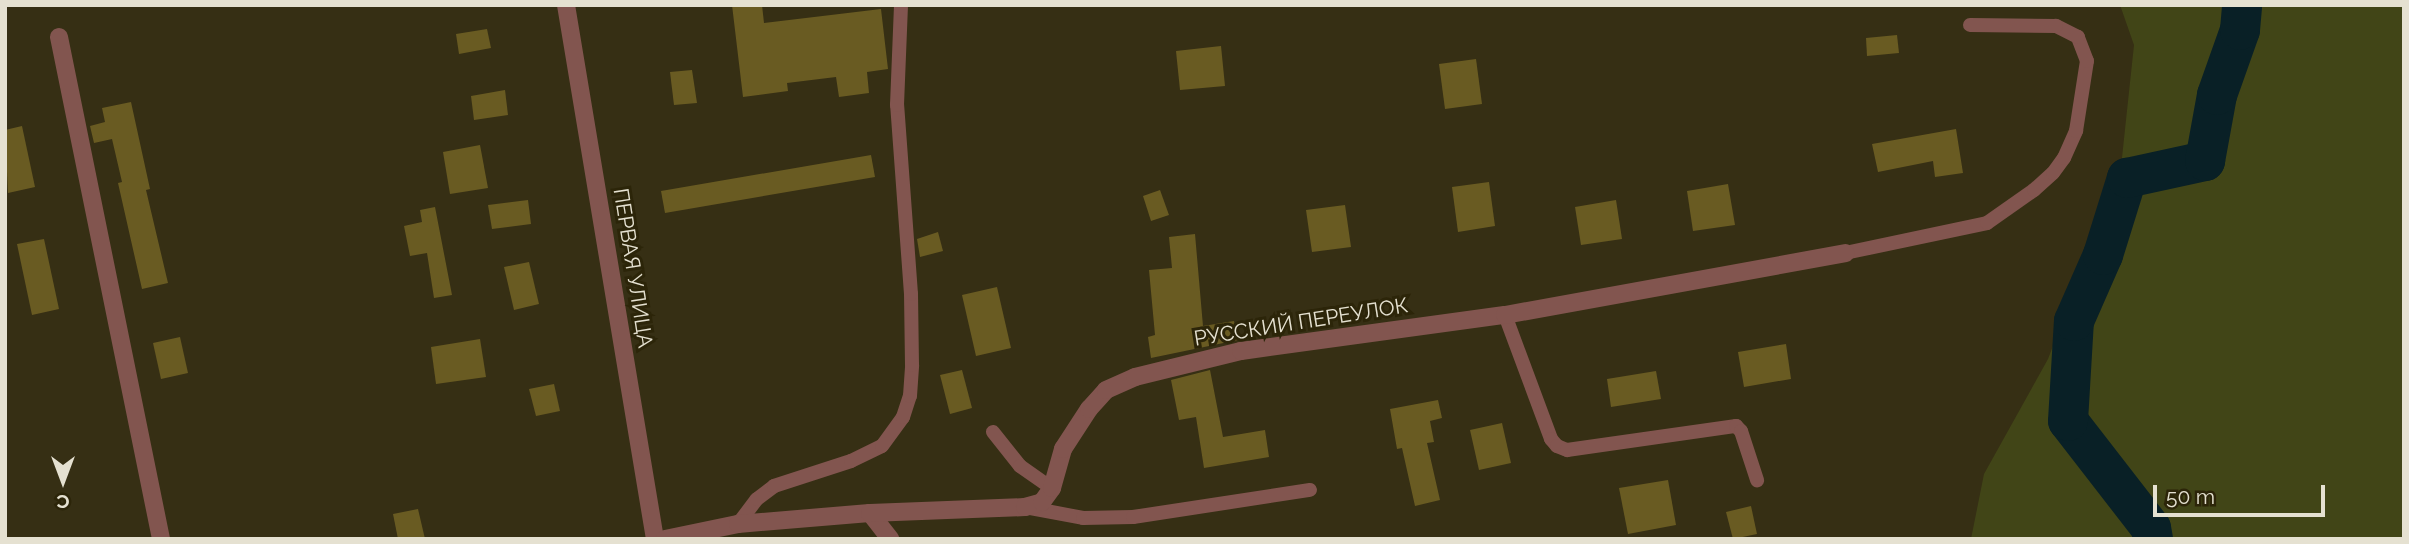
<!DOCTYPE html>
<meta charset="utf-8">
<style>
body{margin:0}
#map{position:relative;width:2409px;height:544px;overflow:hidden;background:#362f14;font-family:Raleway,sans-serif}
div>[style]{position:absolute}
.green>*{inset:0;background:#414517}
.river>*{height:40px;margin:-20px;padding:0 20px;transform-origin:20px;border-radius:20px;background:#092026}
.building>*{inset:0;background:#695b22}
.service>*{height:14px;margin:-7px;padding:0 7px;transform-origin:7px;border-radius:7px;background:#82554f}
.minor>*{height:18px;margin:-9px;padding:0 9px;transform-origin:9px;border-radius:9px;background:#82554f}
span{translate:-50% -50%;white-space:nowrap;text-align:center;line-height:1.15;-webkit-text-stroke:6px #2c2509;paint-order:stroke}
.street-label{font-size:21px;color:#e5e1d1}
.frame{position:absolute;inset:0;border:7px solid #e5e1d1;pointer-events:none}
.north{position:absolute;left:28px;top:446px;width:70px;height:70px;-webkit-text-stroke:5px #2c2509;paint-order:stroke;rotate:180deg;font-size:19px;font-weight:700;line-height:28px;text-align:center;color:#e5e1d1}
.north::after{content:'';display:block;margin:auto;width:24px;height:32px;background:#e5e1d1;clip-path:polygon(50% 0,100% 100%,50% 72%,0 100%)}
.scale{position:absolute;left:2153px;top:485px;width:172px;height:32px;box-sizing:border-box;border:4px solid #e5e1d1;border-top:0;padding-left:9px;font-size:21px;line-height:24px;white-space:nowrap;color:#e5e1d1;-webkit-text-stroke:5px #2c2509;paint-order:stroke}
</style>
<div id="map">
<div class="green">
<div style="clip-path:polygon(2120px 5px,2404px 5px,2404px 539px,1971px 539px,1984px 474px,2048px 359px,2121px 167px,2134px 45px)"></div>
</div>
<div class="river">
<div style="left:2153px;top:539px;width:11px;rotate:-100deg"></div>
<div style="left:2151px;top:528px;width:135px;rotate:-127.8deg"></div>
<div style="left:2068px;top:421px;width:100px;rotate:-86.6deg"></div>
<div style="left:2074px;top:321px;width:72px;rotate:-66.3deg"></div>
<div style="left:2103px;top:255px;width:81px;rotate:-72.7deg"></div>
<div style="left:2127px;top:178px;width:80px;rotate:-12.3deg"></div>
<div style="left:2205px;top:161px;width:67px;rotate:-79.7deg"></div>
<div style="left:2217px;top:95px;width:69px;rotate:-70.5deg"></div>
<div style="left:2240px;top:30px;width:25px;rotate:-85deg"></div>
</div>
<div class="building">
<div style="clip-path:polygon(732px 5px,762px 5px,764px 23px,881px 9px,888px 69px,867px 72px,869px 93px,839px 97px,836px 77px,787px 83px,788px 91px,743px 97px)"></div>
<div style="clip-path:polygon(487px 29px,491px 48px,459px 54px,456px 34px)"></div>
<div style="clip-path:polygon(1897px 35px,1899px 53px,1867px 56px,1866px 38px)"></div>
<div style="clip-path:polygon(1221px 46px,1225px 86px,1180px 90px,1176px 51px)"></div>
<div style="clip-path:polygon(1476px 59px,1482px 104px,1445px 109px,1439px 64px)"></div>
<div style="clip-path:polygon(692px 70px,697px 103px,674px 105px,670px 72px)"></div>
<div style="clip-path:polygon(505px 90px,508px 115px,474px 120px,471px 96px)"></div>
<div style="clip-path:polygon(131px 102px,150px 189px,146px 190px,168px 283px,142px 289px,118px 183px,122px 182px,112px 139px,94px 143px,90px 126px,105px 122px,102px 108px)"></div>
<div style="clip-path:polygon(22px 126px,35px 187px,8px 193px,5px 130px)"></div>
<div style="clip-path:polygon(1956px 129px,1963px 173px,1935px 177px,1933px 161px,1878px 172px,1872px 144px)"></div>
<div style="clip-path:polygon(480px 145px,488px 188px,450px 194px,443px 152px)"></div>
<div style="clip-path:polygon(871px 155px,875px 177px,665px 213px,661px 191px)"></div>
<div style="clip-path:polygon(1489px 182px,1495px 226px,1458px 232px,1452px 187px)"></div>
<div style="clip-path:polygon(1728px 184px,1735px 225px,1693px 231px,1687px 191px)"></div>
<div style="clip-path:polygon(1160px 190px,1169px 215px,1151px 221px,1143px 196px)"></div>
<div style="clip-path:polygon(528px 200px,531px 224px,492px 229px,488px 205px)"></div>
<div style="clip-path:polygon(1616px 200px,1622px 239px,1581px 245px,1575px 207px)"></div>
<div style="clip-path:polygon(1345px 205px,1351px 247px,1312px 252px,1306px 210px)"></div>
<div style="clip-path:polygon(435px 207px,452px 295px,434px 298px,427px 253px,410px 256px,404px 226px,422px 222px,420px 210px)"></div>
<div style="clip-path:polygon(938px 232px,943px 251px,920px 257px,917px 239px)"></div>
<div style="clip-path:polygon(1195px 234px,1203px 326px,1234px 321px,1238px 340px,1151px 358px,1148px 337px,1155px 335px,1149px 270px,1172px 268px,1169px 237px)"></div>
<div style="clip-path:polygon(44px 239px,59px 309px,32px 315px,17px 244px)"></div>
<div style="clip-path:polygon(529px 262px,539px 304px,514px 310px,504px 267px)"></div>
<div style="clip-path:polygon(997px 287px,1011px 348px,976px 356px,962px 295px)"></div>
<div style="clip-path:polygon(180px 337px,188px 373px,161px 379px,153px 343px)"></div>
<div style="clip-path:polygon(480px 339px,486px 377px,436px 384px,431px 347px)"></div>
<div style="clip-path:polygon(1786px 344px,1791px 379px,1744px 387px,1738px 352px)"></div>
<div style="clip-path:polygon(962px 370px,972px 408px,950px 414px,940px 375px)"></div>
<div style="clip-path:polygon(1210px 370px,1223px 437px,1265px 430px,1269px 457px,1204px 468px,1196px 417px,1179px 420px,1171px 380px)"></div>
<div style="clip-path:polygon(1656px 371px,1661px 399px,1611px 407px,1607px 379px)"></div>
<div style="clip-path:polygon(554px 384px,560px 411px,536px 416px,529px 389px)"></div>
<div style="clip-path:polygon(1438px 400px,1442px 418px,1430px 421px,1434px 442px,1427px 443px,1440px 500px,1415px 506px,1402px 448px,1397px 449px,1390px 409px)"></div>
<div style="clip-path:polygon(1502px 423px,1511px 463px,1479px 470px,1470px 430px)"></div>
<div style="clip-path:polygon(1668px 480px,1676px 525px,1628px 534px,1619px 488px)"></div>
<div style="clip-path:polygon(1751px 506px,1757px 534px,1733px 539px,1726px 512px)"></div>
<div style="clip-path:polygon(418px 509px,425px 539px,398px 539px,393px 514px)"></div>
</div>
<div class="service">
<div style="left:1845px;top:253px;width:145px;rotate:-11.9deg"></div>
<div style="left:1987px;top:223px;width:57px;rotate:-35.1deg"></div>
<div style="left:2034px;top:190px;width:25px;rotate:-42deg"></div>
<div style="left:2053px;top:173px;width:19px;rotate:-54deg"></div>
<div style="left:2064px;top:158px;width:30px;rotate:-66deg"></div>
<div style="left:2076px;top:131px;width:71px;rotate:-81.1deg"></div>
<div style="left:2087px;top:61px;width:26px;rotate:-111deg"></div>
<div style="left:2078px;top:37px;width:25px;rotate:-153deg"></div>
<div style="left:2056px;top:26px;width:86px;rotate:-179.3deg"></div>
<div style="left:1505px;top:315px;width:132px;rotate:69.6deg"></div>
<div style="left:1551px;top:439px;width:9px;rotate:49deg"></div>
<div style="left:1557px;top:446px;width:11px;rotate:22deg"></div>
<div style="left:1567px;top:450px;width:171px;rotate:-8.1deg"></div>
<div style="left:1736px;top:426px;width:7px;rotate:45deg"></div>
<div style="left:1741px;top:431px;width:52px;rotate:71.9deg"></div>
<div style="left:993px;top:432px;width:43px;rotate:51.5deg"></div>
<div style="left:1020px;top:466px;width:39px;rotate:35deg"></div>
<div style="left:1025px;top:507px;width:59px;rotate:10.7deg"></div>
<div style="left:1083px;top:518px;width:50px;rotate:-1.1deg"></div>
<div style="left:1133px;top:517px;width:179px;rotate:-8.7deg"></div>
<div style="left:738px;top:524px;width:31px;rotate:-53deg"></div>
<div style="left:757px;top:499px;width:21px;rotate:-37deg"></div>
<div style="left:774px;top:486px;width:81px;rotate:-18deg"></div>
<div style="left:851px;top:461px;width:34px;rotate:-26deg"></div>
<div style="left:882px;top:446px;width:36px;rotate:-54deg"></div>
<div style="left:903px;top:417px;width:22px;rotate:-72deg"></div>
<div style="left:910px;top:396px;width:31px;rotate:-86deg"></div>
<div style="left:912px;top:365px;width:71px;rotate:-90.8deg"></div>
<div style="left:911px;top:294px;width:190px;rotate:-94.2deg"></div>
<div style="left:897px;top:105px;width:98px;rotate:-87.7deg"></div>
</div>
<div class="minor">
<div style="left:566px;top:5px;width:541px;rotate:80.54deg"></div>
<div style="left:59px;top:37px;width:512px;rotate:78.51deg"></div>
<div style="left:870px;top:513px;width:33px;rotate:52deg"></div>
<div style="left:665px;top:539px;width:75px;rotate:-11.6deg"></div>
<div style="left:738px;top:524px;width:132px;rotate:-4.8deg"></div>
<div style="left:870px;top:513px;width:155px;rotate:-2.2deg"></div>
<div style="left:1025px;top:507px;width:18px;rotate:-16deg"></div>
<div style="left:1042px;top:502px;width:17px;rotate:-54deg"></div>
<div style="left:1052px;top:488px;width:41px;rotate:-74.2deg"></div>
<div style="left:1063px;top:449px;width:48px;rotate:-57deg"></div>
<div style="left:1089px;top:409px;width:25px;rotate:-48deg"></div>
<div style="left:1106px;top:390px;width:32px;rotate:-24deg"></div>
<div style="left:1135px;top:377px;width:109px;rotate:-13.8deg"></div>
<div style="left:1241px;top:351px;width:266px;rotate:-7.8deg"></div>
<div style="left:1505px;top:315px;width:346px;rotate:-10.3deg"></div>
</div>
<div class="street-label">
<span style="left:633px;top:268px;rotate:81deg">ПЕРВАЯ УЛИЦА</span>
<span style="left:1301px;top:322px;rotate:-9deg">РУССКИЙ ПЕРЕУЛОК</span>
</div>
<div class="frame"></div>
<div class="north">С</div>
<div class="scale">50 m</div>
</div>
